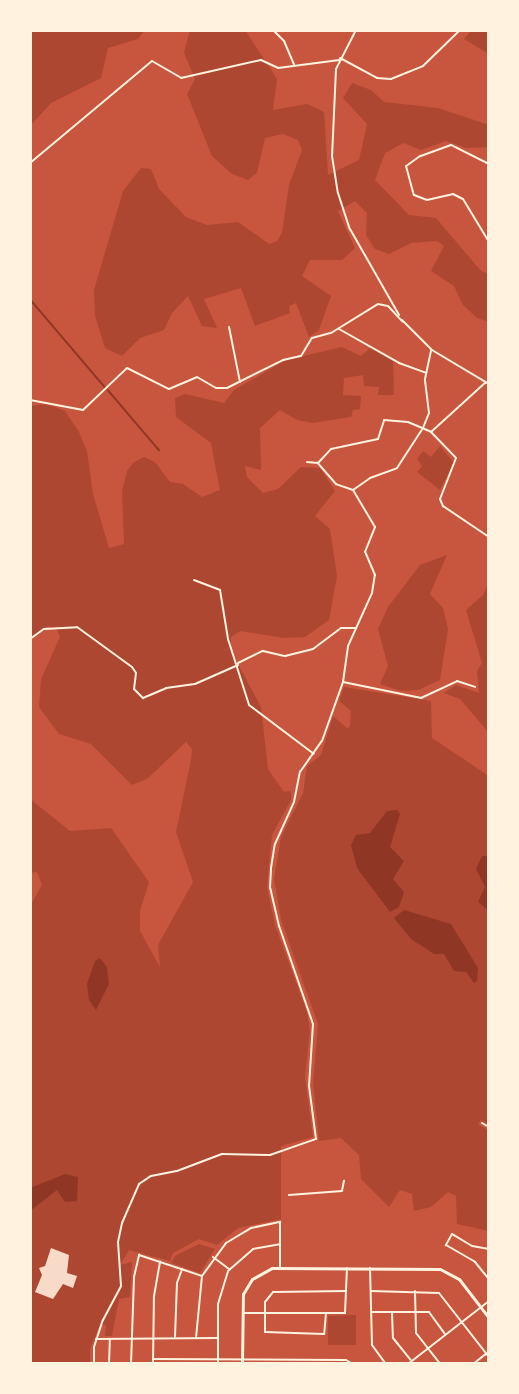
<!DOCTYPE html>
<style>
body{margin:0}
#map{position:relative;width:519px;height:1394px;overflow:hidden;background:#c8553d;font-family:"DM Sans",sans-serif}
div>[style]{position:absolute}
.green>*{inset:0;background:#ae4732}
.water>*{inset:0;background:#8f3625}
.stream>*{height:1.5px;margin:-0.75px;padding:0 0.75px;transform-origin:0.75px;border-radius:0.75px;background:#8f3625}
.building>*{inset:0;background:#f7dbc8}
.pedestrian>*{height:1.5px;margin:-0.75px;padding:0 0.75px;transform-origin:0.75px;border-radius:0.75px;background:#fff3e0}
.minor>*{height:2px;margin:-1px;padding:0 1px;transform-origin:1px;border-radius:1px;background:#fff3e0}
.tertiary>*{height:3px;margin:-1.5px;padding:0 1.5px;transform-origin:1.5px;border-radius:1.5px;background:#fff3e0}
span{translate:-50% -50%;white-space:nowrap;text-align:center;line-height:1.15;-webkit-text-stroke:6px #fff3e0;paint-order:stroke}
.frame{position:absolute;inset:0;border:32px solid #fff3e0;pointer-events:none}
</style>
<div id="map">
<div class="green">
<div style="clip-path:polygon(30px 30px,145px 30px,138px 39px,108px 48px,101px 78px,51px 103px,30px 126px)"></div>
<div style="clip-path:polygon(190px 30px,245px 30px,277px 79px,273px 110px,307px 104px,324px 112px,328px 175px,359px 160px,367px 124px,343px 98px,352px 83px,371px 90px,384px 102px,438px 108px,489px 125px,489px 147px,466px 148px,446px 141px,421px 150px,403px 143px,385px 153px,375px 180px,409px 215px,436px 218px,481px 271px,489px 274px,489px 322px,477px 318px,463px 305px,454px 286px,431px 271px,444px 246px,437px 241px,411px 243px,389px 254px,375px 249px,366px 235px,367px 213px,355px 201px,338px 211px,355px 248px,342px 260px,310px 260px,302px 276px,331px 296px,319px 330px,309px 337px,296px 303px,289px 306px,290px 313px,255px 326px,241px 288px,204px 299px,217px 328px,202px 326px,188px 296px,172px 313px,164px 330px,140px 338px,122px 356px,105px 348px,95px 316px,94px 290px,123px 191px,141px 168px,151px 169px,159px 189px,186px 217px,207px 225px,238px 222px,269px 244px,277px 241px,282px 233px,289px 185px,302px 150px,298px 140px,283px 134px,265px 138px,257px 173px,248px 180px,232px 174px,212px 156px,187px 94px,195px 79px,184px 53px)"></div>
<div style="clip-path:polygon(472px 30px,489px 30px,489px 54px,464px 39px)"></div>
<div style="clip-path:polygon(342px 347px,361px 356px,370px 348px,393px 361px,394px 395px,378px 395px,379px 387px,364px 386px,363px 375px,344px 378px,343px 395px,361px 396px,360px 409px,353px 410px,351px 417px,312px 423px,297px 420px,280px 410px,260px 428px,261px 470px,245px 466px,247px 477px,263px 493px,278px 489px,301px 467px,320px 468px,335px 491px,315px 516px,330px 529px,337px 576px,329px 620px,305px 637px,284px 638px,240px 631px,231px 637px,231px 651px,261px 707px,268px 769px,284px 792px,291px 791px,291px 800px,272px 835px,267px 887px,275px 925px,307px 1012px,310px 1031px,305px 1077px,313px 1137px,281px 1146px,281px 1219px,238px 1228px,217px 1245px,199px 1239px,173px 1253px,170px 1261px,129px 1250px,120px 1265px,132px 1262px,130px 1297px,119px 1299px,112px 1336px,105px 1336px,106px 1325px,100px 1325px,90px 1349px,90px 1364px,30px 1364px,30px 906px,42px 885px,37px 872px,30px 873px,30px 799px,70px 831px,111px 828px,149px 882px,140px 911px,140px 931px,160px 967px,158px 945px,193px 882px,176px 832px,191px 760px,192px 749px,186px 742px,147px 779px,132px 785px,91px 744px,59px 734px,39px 707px,41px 679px,60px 637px,57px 630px,48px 626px,30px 637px,30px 406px,47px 404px,65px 411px,79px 432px,87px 451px,93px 494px,109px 548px,124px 544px,122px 491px,127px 471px,134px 462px,144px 457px,155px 462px,170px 482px,183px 484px,202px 497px,220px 490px,211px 443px,176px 417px,175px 398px,185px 394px,224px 403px,234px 390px,286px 360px)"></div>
<div style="clip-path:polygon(440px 446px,454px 463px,440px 490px,417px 472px,422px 466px,417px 459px,423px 451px,431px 457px)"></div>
<div style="clip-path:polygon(447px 555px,430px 594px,443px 608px,448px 629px,440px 680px,418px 690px,401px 691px,380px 684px,388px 666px,378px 629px,388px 607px,420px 565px)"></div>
<div style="clip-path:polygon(489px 582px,489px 733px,460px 699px,444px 693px,456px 685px,479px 693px,477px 671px,482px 663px,466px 610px,483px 595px)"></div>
<div style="clip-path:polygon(344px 687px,431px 701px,432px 738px,489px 776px,489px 1125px,481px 1120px,478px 1124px,489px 1131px,489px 1231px,457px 1224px,456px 1196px,448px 1192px,431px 1207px,414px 1211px,412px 1194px,400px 1190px,389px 1207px,361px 1179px,359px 1155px,341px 1138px,319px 1141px,313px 1083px,318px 1024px,281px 920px,274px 879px,281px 837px,303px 793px,307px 766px,321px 755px,333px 716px,348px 729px,350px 726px,351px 711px,339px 701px)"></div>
<div style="clip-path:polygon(199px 1244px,215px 1249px,200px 1273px,171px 1263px,175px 1256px)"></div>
<div style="clip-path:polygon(356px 1315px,356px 1345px,328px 1345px,328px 1316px)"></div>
</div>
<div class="water">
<div style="clip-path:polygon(397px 810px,400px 814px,390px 847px,404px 861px,393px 879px,404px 892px,399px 907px,390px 912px,357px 868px,351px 845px,356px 835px,370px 833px,387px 811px)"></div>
<div style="clip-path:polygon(482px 856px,489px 856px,489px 911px,478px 902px,485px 887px,476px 869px)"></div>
<div style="clip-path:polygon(404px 910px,451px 924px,478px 968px,477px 981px,474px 983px,466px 972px,454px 971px,444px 954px,434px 954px,411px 939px,394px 918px)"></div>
<div style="clip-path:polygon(100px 958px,107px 967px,109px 984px,96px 1010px,89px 1000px,87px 984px,95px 961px)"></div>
<div style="clip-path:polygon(65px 1174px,78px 1177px,77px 1201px,65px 1202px,57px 1190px,30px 1211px,30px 1188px)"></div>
</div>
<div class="stream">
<div style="left:30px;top:299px;width:116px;rotate:49.6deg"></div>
<div style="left:108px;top:390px;width:79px;rotate:49.6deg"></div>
</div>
<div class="building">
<div style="clip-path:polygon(51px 1248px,69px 1255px,67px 1273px,77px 1276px,73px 1288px,63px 1284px,53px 1299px,35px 1292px,42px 1275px,39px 1268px,45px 1266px)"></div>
</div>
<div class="pedestrian">
<div style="left:289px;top:1195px;width:53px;rotate:-4.3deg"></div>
<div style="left:342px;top:1191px;width:10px;rotate:-79deg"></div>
</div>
<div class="minor">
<div style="left:273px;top:30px;width:16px;rotate:45deg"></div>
<div style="left:284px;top:41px;width:26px;rotate:67deg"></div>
<div style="left:356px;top:30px;width:44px;rotate:117.1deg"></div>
<div style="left:336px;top:69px;width:87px;rotate:92.6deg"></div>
<div style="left:332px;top:156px;width:37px;rotate:81deg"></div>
<div style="left:338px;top:193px;width:38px;rotate:72deg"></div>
<div style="left:350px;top:229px;width:99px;rotate:60.3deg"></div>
<div style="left:340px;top:58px;width:42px;rotate:28.4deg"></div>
<div style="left:377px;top:78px;width:14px;rotate:4deg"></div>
<div style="left:391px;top:79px;width:35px;rotate:-22deg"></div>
<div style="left:423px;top:66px;width:52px;rotate:-44.2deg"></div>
<div style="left:30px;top:163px;width:159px;rotate:-39.9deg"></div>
<div style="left:152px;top:61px;width:34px;rotate:30deg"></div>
<div style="left:181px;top:78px;width:82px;rotate:-12.7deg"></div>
<div style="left:261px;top:60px;width:19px;rotate:25deg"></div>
<div style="left:278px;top:68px;width:62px;rotate:-7.5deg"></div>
<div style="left:489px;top:164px;width:42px;rotate:-153.4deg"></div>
<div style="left:451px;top:145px;width:33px;rotate:160deg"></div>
<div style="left:420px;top:156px;width:17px;rotate:144deg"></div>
<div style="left:406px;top:166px;width:30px;rotate:75deg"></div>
<div style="left:414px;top:195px;width:14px;rotate:21deg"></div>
<div style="left:427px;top:200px;width:27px;rotate:-13deg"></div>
<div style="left:453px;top:194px;width:11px;rotate:27deg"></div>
<div style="left:463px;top:199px;width:50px;rotate:58.8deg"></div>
<div style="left:402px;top:320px;width:42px;rotate:45deg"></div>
<div style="left:432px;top:350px;width:66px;rotate:30.8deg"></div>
<div style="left:229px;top:327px;width:56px;rotate:78.7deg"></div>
<div style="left:339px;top:329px;width:69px;rotate:29.5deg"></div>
<div style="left:399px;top:363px;width:29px;rotate:20deg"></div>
<div style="left:30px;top:400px;width:54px;rotate:10.7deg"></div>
<div style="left:83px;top:410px;width:61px;rotate:-43.7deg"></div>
<div style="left:127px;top:368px;width:47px;rotate:26.6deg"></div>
<div style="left:169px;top:389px;width:30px;rotate:-23deg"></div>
<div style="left:197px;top:377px;width:22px;rotate:30deg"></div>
<div style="left:216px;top:388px;width:11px"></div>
<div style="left:227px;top:388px;width:63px;rotate:-26.6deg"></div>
<div style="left:283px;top:360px;width:18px;rotate:-13deg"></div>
<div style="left:301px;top:356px;width:21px;rotate:-59deg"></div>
<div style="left:312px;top:338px;width:20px;rotate:-15deg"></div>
<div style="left:331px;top:333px;width:55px;rotate:-31.7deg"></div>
<div style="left:378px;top:304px;width:10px;rotate:11deg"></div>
<div style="left:388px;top:306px;width:21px;rotate:47deg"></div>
<div style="left:431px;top:432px;width:74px;rotate:-42.3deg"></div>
<div style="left:307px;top:462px;width:11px;rotate:5deg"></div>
<div style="left:318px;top:463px;width:19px;rotate:-47deg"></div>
<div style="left:331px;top:449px;width:48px;rotate:-12deg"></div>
<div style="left:378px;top:439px;width:20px;rotate:-72deg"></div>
<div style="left:384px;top:420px;width:24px;rotate:5deg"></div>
<div style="left:408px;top:422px;width:25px;rotate:23deg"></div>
<div style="left:431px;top:432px;width:36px;rotate:46deg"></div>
<div style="left:456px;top:458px;width:44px;rotate:111.3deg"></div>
<div style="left:440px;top:499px;width:8px;rotate:67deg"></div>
<div style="left:443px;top:506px;width:55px;rotate:34deg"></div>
<div style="left:353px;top:490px;width:21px;rotate:-35deg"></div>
<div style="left:370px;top:478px;width:29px;rotate:-20deg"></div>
<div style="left:397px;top:468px;width:48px;rotate:-57deg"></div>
<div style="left:423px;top:428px;width:16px;rotate:-68deg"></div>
<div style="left:429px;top:413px;width:34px;rotate:-97deg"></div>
<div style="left:425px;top:379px;width:29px;rotate:-78deg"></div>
<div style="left:194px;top:580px;width:28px;rotate:21deg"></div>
<div style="left:220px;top:590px;width:50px;rotate:80.7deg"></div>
<div style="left:228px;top:639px;width:69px;rotate:72.3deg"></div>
<div style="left:249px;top:705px;width:81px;rotate:37deg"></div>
<div style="left:30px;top:639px;width:17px;rotate:-36deg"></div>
<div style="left:44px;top:629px;width:33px;rotate:-3deg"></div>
<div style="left:77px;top:627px;width:68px;rotate:36deg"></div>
<div style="left:132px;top:667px;width:7px;rotate:56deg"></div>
<div style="left:136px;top:673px;width:16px;rotate:97deg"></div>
<div style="left:134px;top:689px;width:13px;rotate:45deg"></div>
<div style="left:143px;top:698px;width:25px;rotate:-23deg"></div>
<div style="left:166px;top:688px;width:29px;rotate:-8deg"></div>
<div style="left:195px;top:684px;width:47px;rotate:-23.8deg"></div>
<div style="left:238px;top:663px;width:28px;rotate:-26deg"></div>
<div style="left:263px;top:651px;width:23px;rotate:13deg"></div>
<div style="left:285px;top:656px;width:29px;rotate:-14deg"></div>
<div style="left:313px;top:649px;width:35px;rotate:-37deg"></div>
<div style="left:341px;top:628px;width:14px"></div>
<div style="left:343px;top:682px;width:80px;rotate:11.6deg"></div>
<div style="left:421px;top:698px;width:40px;rotate:-25deg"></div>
<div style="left:457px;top:681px;width:19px;rotate:18deg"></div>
<div style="left:482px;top:1123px;width:8px;rotate:30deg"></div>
<div style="left:489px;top:1249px;width:17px;rotate:-170deg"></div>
<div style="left:472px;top:1246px;width:23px;rotate:-149deg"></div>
<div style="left:452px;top:1234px;width:13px;rotate:119deg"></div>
<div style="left:446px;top:1245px;width:34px;rotate:30deg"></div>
<div style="left:475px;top:1262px;width:22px;rotate:51deg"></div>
<div style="left:213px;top:1257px;width:20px;rotate:37deg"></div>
<div style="left:370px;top:1268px;width:77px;rotate:88.5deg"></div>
<div style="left:372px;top:1345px;width:24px;rotate:54deg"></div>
<div style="left:371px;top:1291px;width:68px;rotate:1.7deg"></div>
<div style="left:439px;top:1293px;width:81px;rotate:52deg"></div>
<div style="left:415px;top:1291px;width:42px;rotate:88.6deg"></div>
<div style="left:416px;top:1333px;width:39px;rotate:52deg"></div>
<div style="left:372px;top:1312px;width:57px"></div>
<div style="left:429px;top:1312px;width:27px;rotate:54deg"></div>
<div style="left:392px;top:1312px;width:26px;rotate:88deg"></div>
<div style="left:393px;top:1338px;width:28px;rotate:51deg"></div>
<div style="left:243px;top:1313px;width:102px"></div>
<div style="left:345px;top:1313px;width:45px;rotate:-87.5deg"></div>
<div style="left:326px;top:1313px;width:21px;rotate:95deg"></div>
<div style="left:324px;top:1334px;width:59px;rotate:-178.1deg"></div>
<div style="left:265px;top:1332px;width:30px;rotate:-90deg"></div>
<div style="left:265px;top:1302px;width:13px;rotate:-51deg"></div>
<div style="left:273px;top:1292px;width:73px;rotate:-0.8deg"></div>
<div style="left:175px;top:1337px;width:54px;rotate:-87.9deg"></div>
<div style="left:177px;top:1283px;width:15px;rotate:-70deg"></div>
<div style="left:218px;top:1337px;width:33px;rotate:-90deg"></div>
<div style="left:218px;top:1304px;width:34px;rotate:-73deg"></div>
<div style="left:228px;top:1271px;width:33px;rotate:-41deg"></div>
<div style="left:253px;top:1249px;width:27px;rotate:-10deg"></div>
<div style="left:196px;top:1338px;width:62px;rotate:-84.5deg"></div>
<div style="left:202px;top:1276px;width:41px;rotate:-54deg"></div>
<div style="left:226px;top:1243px;width:29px;rotate:-31deg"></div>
<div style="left:251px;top:1228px;width:30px;rotate:-12deg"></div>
<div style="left:280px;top:1222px;width:45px;rotate:90deg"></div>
<div style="left:96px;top:1339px;width:122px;rotate:-0.5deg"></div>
<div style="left:218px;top:1338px;width:26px;rotate:90deg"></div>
<div style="left:153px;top:1359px;width:193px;rotate:0.3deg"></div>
<div style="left:346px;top:1360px;width:8px;rotate:30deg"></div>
<div style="left:94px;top:1364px;width:17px;rotate:-90deg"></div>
<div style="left:94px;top:1347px;width:28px;rotate:-72deg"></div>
<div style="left:103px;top:1320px;width:38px;rotate:-62deg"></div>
<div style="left:121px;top:1286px;width:44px;rotate:-93.9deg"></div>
<div style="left:118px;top:1242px;width:19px;rotate:-78deg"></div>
<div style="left:122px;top:1223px;width:43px;rotate:-66.4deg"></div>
<div style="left:139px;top:1184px;width:14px;rotate:-34deg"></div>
<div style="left:151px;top:1176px;width:26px;rotate:-11deg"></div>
<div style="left:177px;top:1171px;width:48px;rotate:-20.7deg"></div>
<div style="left:222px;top:1154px;width:48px;rotate:1.2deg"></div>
<div style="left:270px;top:1155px;width:49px;rotate:-19.2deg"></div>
<div style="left:316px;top:1139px;width:53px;rotate:-97.5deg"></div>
<div style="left:309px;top:1086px;width:62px;rotate:-86.3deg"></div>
<div style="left:313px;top:1024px;width:104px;rotate:-109.1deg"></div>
<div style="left:279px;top:926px;width:39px;rotate:-103deg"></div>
<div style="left:270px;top:888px;width:20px;rotate:-87deg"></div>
<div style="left:271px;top:868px;width:24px;rotate:-81deg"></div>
<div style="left:275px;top:844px;width:46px;rotate:-65.7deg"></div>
<div style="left:294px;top:802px;width:31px;rotate:-79deg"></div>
<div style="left:300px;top:772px;width:38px;rotate:-55deg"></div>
<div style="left:322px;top:741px;width:63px;rotate:-70.4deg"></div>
<div style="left:343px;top:682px;width:36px;rotate:-82deg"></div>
<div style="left:348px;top:646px;width:58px;rotate:-65.6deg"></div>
<div style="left:372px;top:593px;width:18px;rotate:-81deg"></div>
<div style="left:375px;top:575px;width:25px;rotate:-113deg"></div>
<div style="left:365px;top:552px;width:27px;rotate:-68deg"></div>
<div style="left:375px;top:527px;width:43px;rotate:-120.7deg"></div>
<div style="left:353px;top:490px;width:18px;rotate:-161deg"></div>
<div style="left:336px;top:484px;width:28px;rotate:-131deg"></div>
<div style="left:109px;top:1364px;width:25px;rotate:-88deg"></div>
<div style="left:131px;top:1364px;width:87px;rotate:-88deg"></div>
<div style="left:134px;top:1277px;width:23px;rotate:-77deg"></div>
<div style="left:139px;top:1255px;width:66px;rotate:18.4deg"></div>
<div style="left:153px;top:1364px;width:68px;rotate:-89.2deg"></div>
<div style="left:154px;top:1296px;width:35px;rotate:-80deg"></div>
<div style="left:408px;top:1364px;width:103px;rotate:-37.9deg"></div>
<div style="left:473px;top:1364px;width:16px;rotate:-38deg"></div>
</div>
<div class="tertiary">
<div style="left:242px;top:1364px;width:70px;rotate:-89.2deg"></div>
<div style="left:243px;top:1294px;width:17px;rotate:-59deg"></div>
<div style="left:252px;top:1279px;width:23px;rotate:-29deg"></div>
<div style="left:272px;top:1268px;width:168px;rotate:0.3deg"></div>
<div style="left:440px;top:1269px;width:21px;rotate:28deg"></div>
<div style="left:459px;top:1279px;width:49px;rotate:52.4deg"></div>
</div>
<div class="frame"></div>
</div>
